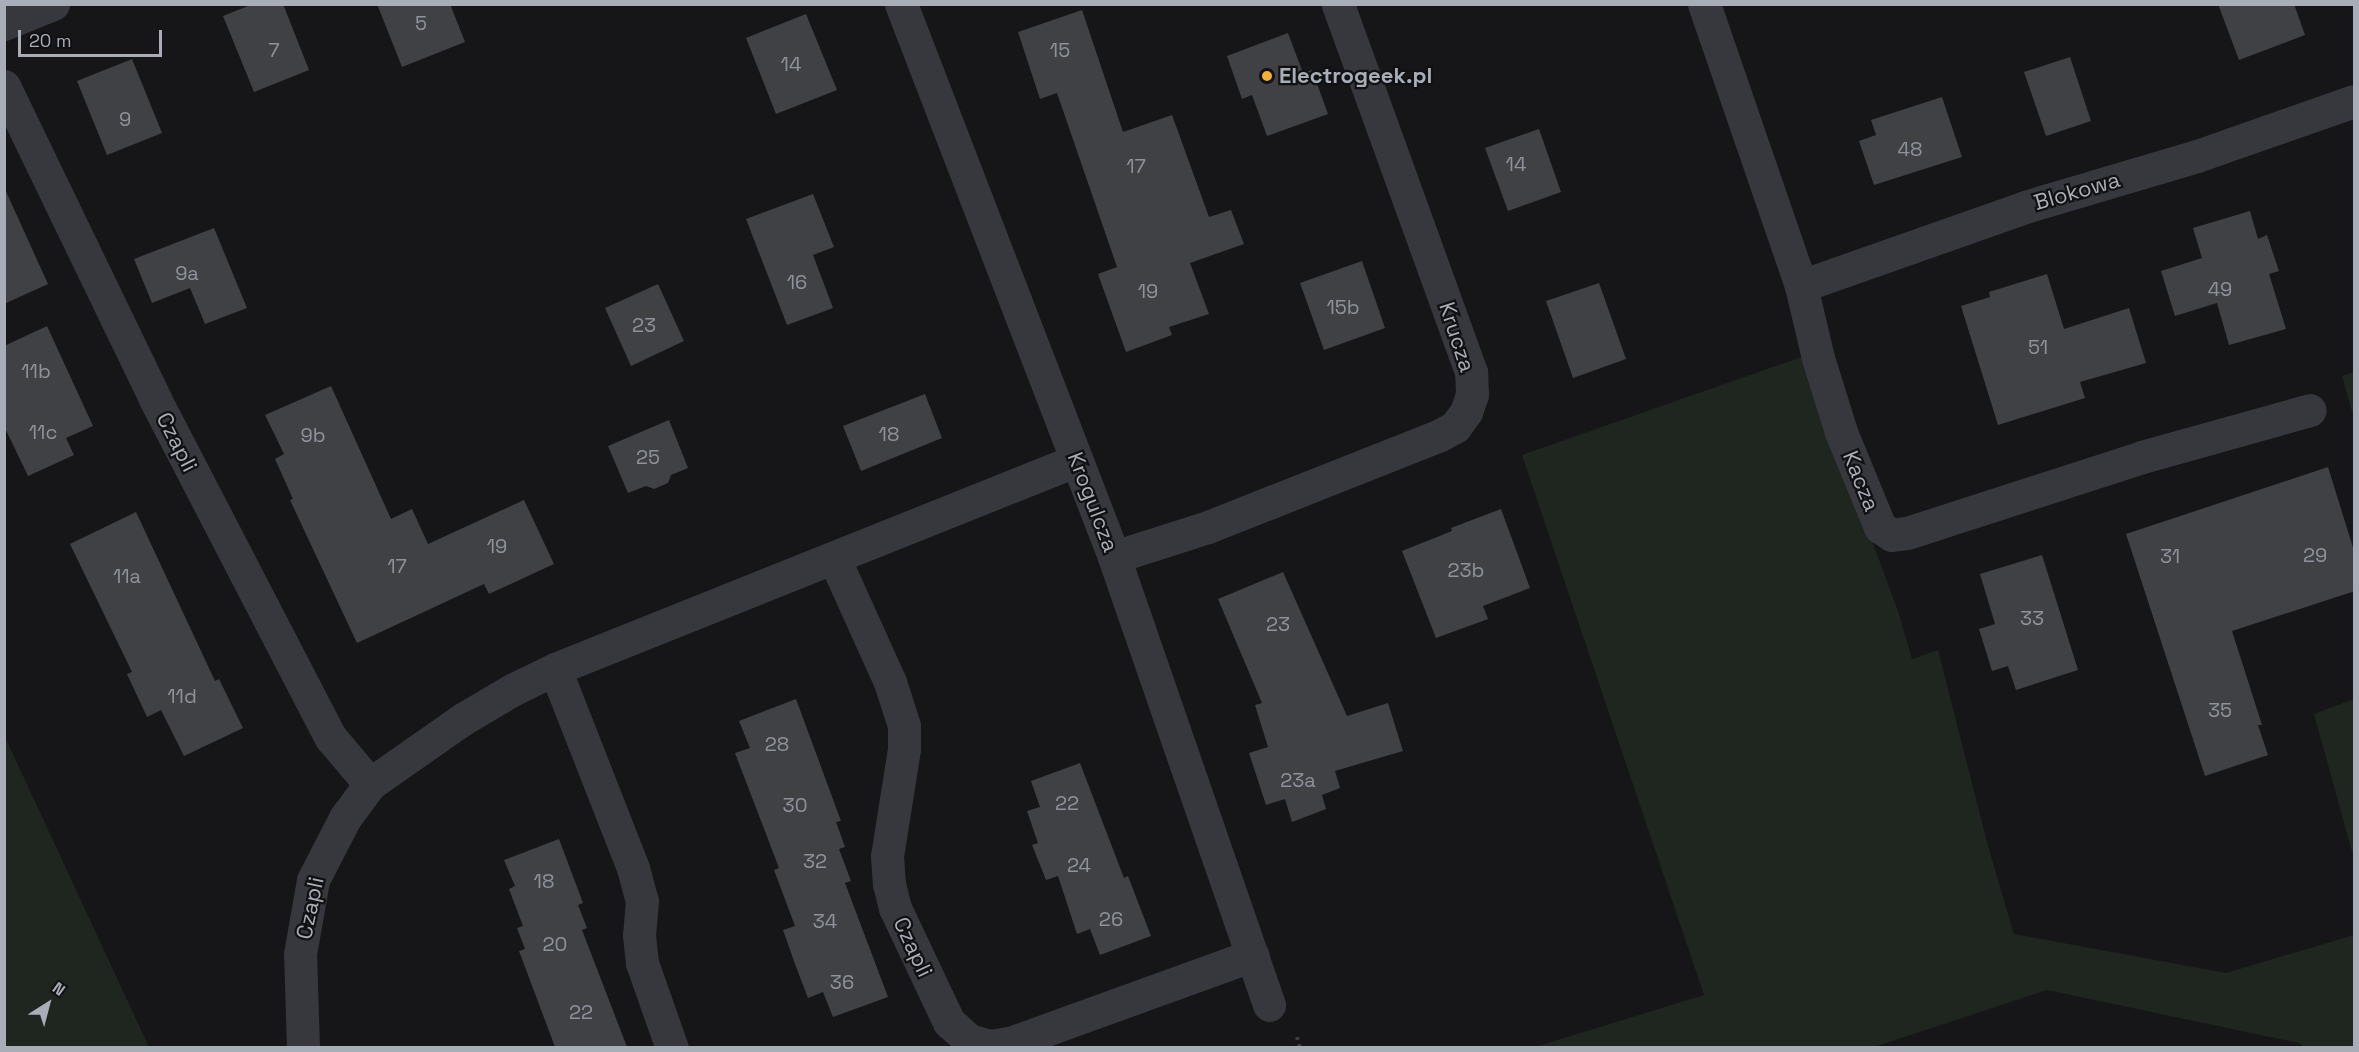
<!DOCTYPE html>
<style>
body{margin:0}
#map{position:relative;width:2359px;height:1052px;overflow:hidden;background:#161618;font-family:"Space Grotesk",sans-serif}
div>[style]{position:absolute}
.green>*{inset:0;background:#1e261f}
.building>*{inset:0;background:#404145}
.path>*{height:4px;margin-top:-2px;transform-origin:0;background:repeating-linear-gradient(90deg,#3d3f44 0 3px,transparent 0 7.5px)}
.minor>*{height:33px;margin:-16.5px;padding:0 16.5px;transform-origin:16.5px;border-radius:16.5px;background:#37383d}
.dots>*{width:16px;height:16px;translate:-50% -50%;box-sizing:border-box;border:3px solid #111113;border-radius:50%}
span{translate:-50% -50%;white-space:nowrap;text-align:center;line-height:1.15;-webkit-text-stroke:4.5px #111113;paint-order:stroke}
.number-label{font-size:20px;color:#8e929b}
.number-label span{-webkit-text-stroke-width:0}
.poi-label{font-size:22px;color:#a8adb8;font-weight:700}
.left{translate:0 -50%;text-align:left}
.street-label{font-size:22px;color:#a8adb8}
.frame{position:absolute;inset:0;border:6px solid #a8adb8;pointer-events:none}
.north{position:absolute;left:18px;top:974px;width:60px;height:60px;-webkit-text-stroke:4px #111113;paint-order:stroke;rotate:36deg;font-size:16px;font-weight:700;line-height:24px;text-align:center;color:#a8adb8}
.north::after{content:'';display:block;margin:auto;width:21px;height:27px;background:#a8adb8;clip-path:polygon(50% 0,100% 100%,50% 72%,0 100%)}
.scale{position:absolute;left:18px;top:30px;width:144px;height:27px;box-sizing:border-box;border:3px solid #a8adb8;border-top:0;padding-left:8px;font-size:18px;line-height:21px;white-space:nowrap;color:#a8adb8;-webkit-text-stroke:4px #111113;paint-order:stroke}
</style>
<div id="map">
<div class="green">
<div style="clip-path:polygon(1804px 356px,1899px 614px,1912px 659px,1938px 650px,1988px 846px,2014px 934px,2226px 973px,2354px 935px,2354px 1047px,2304px 1047px,2299px 1043px,2047px 990px,1874px 1047px,1535px 1047px,1704px 995px,1522px 455px)"></div>
<div style="clip-path:polygon(2354px 372px,2354px 419px,2342px 376px)"></div>
<div style="clip-path:polygon(2354px 699px,2354px 859px,2314px 714px)"></div>
<div style="clip-path:polygon(5px 737px,149px 1047px,5px 1047px)"></div>
</div>
<div class="building">
<div style="clip-path:polygon(253px 4px,283px 4px,309px 70px,254px 92px,223px 16px)"></div>
<div style="clip-path:polygon(377px 4px,450px 4px,465px 42px,402px 67px)"></div>
<div style="clip-path:polygon(2218px 4px,2294px 4px,2305px 35px,2239px 60px)"></div>
<div style="clip-path:polygon(1082px 10px,1123px 132px,1172px 115px,1209px 217px,1231px 210px,1244px 244px,1190px 263px,1209px 314px,1169px 327px,1172px 335px,1126px 352px,1098px 274px,1117px 267px,1057px 93px,1040px 99px,1018px 32px)"></div>
<div style="clip-path:polygon(806px 14px,837px 90px,776px 114px,746px 38px)"></div>
<div style="clip-path:polygon(1288px 33px,1303px 73px,1312px 70px,1328px 114px,1267px 136px,1252px 95px,1242px 99px,1227px 56px)"></div>
<div style="clip-path:polygon(2070px 57px,2091px 121px,2046px 136px,2024px 72px)"></div>
<div style="clip-path:polygon(132px 59px,162px 133px,107px 155px,77px 81px)"></div>
<div style="clip-path:polygon(1942px 97px,1962px 157px,1874px 185px,1859px 141px,1876px 135px,1871px 120px)"></div>
<div style="clip-path:polygon(1539px 129px,1561px 192px,1508px 211px,1485px 148px)"></div>
<div style="clip-path:polygon(4px 187px,48px 284px,4px 304px)"></div>
<div style="clip-path:polygon(813px 194px,834px 247px,813px 255px,833px 308px,787px 325px,746px 219px)"></div>
<div style="clip-path:polygon(2250px 211px,2258px 239px,2267px 235px,2279px 271px,2269px 274px,2286px 329px,2229px 345px,2217px 303px,2175px 316px,2161px 271px,2202px 258px,2193px 228px)"></div>
<div style="clip-path:polygon(214px 228px,247px 308px,205px 324px,190px 288px,152px 303px,134px 259px)"></div>
<div style="clip-path:polygon(1362px 261px,1385px 328px,1324px 350px,1300px 283px)"></div>
<div style="clip-path:polygon(2047px 274px,2064px 329px,2129px 308px,2146px 363px,2080px 382px,2085px 398px,1998px 425px,1961px 306px,1990px 297px,1989px 292px)"></div>
<div style="clip-path:polygon(1599px 283px,1626px 359px,1573px 378px,1546px 301px)"></div>
<div style="clip-path:polygon(658px 284px,684px 341px,631px 366px,605px 308px)"></div>
<div style="clip-path:polygon(47px 326px,93px 426px,66px 438px,74px 455px,28px 476px,4px 426px,4px 346px)"></div>
<div style="clip-path:polygon(331px 386px,391px 519px,412px 509px,428px 544px,524px 500px,554px 564px,489px 594px,484px 584px,357px 643px,290px 500px,293px 499px,275px 459px,284px 454px,265px 415px)"></div>
<div style="clip-path:polygon(925px 394px,942px 438px,861px 471px,843px 426px)"></div>
<div style="clip-path:polygon(669px 420px,688px 468px,671px 475px,668px 483px,654px 489px,646px 486px,628px 493px,608px 446px)"></div>
<div style="clip-path:polygon(2328px 467px,2355px 554px,2355px 591px,2232px 631px,2262px 725px,2258px 725px,2268px 755px,2205px 776px,2126px 534px)"></div>
<div style="clip-path:polygon(1501px 509px,1530px 588px,1483px 606px,1488px 619px,1436px 638px,1402px 551px,1452px 531px,1451px 528px)"></div>
<div style="clip-path:polygon(136px 512px,215px 681px,219px 679px,243px 728px,184px 756px,161px 710px,147px 717px,127px 674px,132px 672px,70px 544px)"></div>
<div style="clip-path:polygon(2042px 555px,2078px 670px,2016px 690px,2008px 666px,1992px 671px,1979px 629px,1995px 624px,1980px 574px)"></div>
<div style="clip-path:polygon(1283px 572px,1347px 716px,1388px 703px,1403px 751px,1335px 771px,1340px 788px,1322px 795px,1326px 809px,1292px 822px,1285px 799px,1266px 805px,1249px 753px,1268px 747px,1255px 705px,1262px 703px,1218px 599px)"></div>
<div style="clip-path:polygon(796px 699px,841px 821px,836px 822px,845px 847px,839px 849px,851px 881px,845px 883px,888px 997px,833px 1017px,823px 992px,808px 998px,795px 964px,783px 930px,795px 926px,774px 870px,779px 868px,735px 753px,750px 748px,739px 721px)"></div>
<div style="clip-path:polygon(1080px 763px,1124px 878px,1128px 876px,1151px 936px,1100px 955px,1090px 929px,1077px 934px,1058px 876px,1046px 880px,1032px 845px,1038px 843px,1027px 811px,1040px 807px,1031px 781px)"></div>
<div style="clip-path:polygon(559px 839px,583px 903px,578px 905px,587px 928px,582px 930px,627px 1047px,555px 1047px,519px 951px,525px 949px,517px 928px,523px 926px,509px 889px,515px 886px,504px 860px)"></div>
</div>
<div class="path">
<div style="left:1297px;top:1037px;width:11px;rotate:75deg"></div>
</div>
<div class="minor">
<div style="left:901px;top:4px;width:593px;rotate:68.93deg"></div>
<div style="left:1114px;top:557px;width:474px;rotate:70.9deg"></div>
<div style="left:1704px;top:4px;width:298px;rotate:71deg"></div>
<div style="left:1801px;top:286px;width:74px;rotate:76.7deg"></div>
<div style="left:1818px;top:358px;width:77px;rotate:72.7deg"></div>
<div style="left:1841px;top:432px;width:103px;rotate:67.7deg"></div>
<div style="left:1880px;top:527px;width:14px;rotate:34deg"></div>
<div style="left:1892px;top:535px;width:15px;rotate:-8deg"></div>
<div style="left:1907px;top:533px;width:247px;rotate:-17.9deg"></div>
<div style="left:2142px;top:457px;width:174px;rotate:-15.6deg"></div>
<div style="left:4px;top:24px;width:53px;rotate:-22.2deg"></div>
<div style="left:4px;top:86px;width:348px;rotate:64.2deg"></div>
<div style="left:155px;top:399px;width:382px;rotate:62.6deg"></div>
<div style="left:331px;top:738px;width:60px;rotate:49.7deg"></div>
<div style="left:1801px;top:286px;width:238px;rotate:-19.4deg"></div>
<div style="left:2025px;top:207px;width:179px;rotate:-16.5deg"></div>
<div style="left:2197px;top:156px;width:166px;rotate:-19.3deg"></div>
<div style="left:1114px;top:557px;width:99px;rotate:-17.7deg"></div>
<div style="left:1208px;top:527px;width:250px;rotate:-21.6deg"></div>
<div style="left:1440px;top:435px;width:17px;rotate:-28deg"></div>
<div style="left:1455px;top:427px;width:19px;rotate:-54deg"></div>
<div style="left:1466px;top:412px;width:18px;rotate:-71deg"></div>
<div style="left:1472px;top:395px;width:23px;rotate:-92deg"></div>
<div style="left:1471px;top:372px;width:391px;rotate:-109.9deg"></div>
<div style="left:834px;top:558px;width:136px;rotate:65.7deg"></div>
<div style="left:890px;top:682px;width:46px;rotate:72.3deg"></div>
<div style="left:904px;top:726px;width:23px;rotate:90deg"></div>
<div style="left:904px;top:749px;width:108px;rotate:99deg"></div>
<div style="left:887px;top:856px;width:28px;rotate:86deg"></div>
<div style="left:889px;top:884px;width:25px;rotate:76deg"></div>
<div style="left:895px;top:908px;width:126px;rotate:64.7deg"></div>
<div style="left:949px;top:1022px;width:27px;rotate:42deg"></div>
<div style="left:969px;top:1040px;width:22px;rotate:16deg"></div>
<div style="left:990px;top:1046px;width:20px;rotate:-9deg"></div>
<div style="left:1010px;top:1043px;width:258px;rotate:-19.9deg"></div>
<div style="left:555px;top:669px;width:214px;rotate:68.6deg"></div>
<div style="left:633px;top:868px;width:34px;rotate:75deg"></div>
<div style="left:642px;top:901px;width:34px;rotate:95deg"></div>
<div style="left:639px;top:935px;width:28px;rotate:84deg"></div>
<div style="left:642px;top:963px;width:90px;rotate:70.6deg"></div>
<div style="left:303px;top:1048px;width:94px;rotate:-91.8deg"></div>
<div style="left:300px;top:954px;width:75px;rotate:-80deg"></div>
<div style="left:313px;top:880px;width:70px;rotate:-62.7deg"></div>
<div style="left:345px;top:818px;width:42px;rotate:-53.7deg"></div>
<div style="left:370px;top:784px;width:113px;rotate:-35deg"></div>
<div style="left:463px;top:719px;width:57px;rotate:-30.6deg"></div>
<div style="left:512px;top:690px;width:48px;rotate:-26deg"></div>
<div style="left:555px;top:669px;width:562px;rotate:-21.82deg"></div>
</div>
<div class="dots">
<div style="left:1267px;top:76px;background:#f2b134"></div>
</div>
<div class="number-label">
<span style="left:421px;top:23px">5</span>
<span style="left:274px;top:50px">7</span>
<span style="left:1060px;top:50px">15</span>
<span style="left:791px;top:64px">14</span>
<span style="left:125px;top:119px">9</span>
<span style="left:1910px;top:149px">48</span>
<span style="left:1516px;top:164px">14</span>
<span style="left:1136px;top:166px">17</span>
<span style="left:187px;top:273px">9a</span>
<span style="left:797px;top:282px">16</span>
<span style="left:2220px;top:289px">49</span>
<span style="left:1148px;top:291px">19</span>
<span style="left:1343px;top:307px">15b</span>
<span style="left:644px;top:325px">23</span>
<span style="left:2038px;top:347px">51</span>
<span style="left:36px;top:371px">11b</span>
<span style="left:43px;top:432px">11c</span>
<span style="left:889px;top:434px">18</span>
<span style="left:313px;top:435px">9b</span>
<span style="left:648px;top:457px">25</span>
<span style="left:497px;top:546px">19</span>
<span style="left:2315px;top:555px">29</span>
<span style="left:2170px;top:556px">31</span>
<span style="left:397px;top:566px">17</span>
<span style="left:1466px;top:570px">23b</span>
<span style="left:127px;top:576px">11a</span>
<span style="left:2032px;top:618px">33</span>
<span style="left:1278px;top:624px">23</span>
<span style="left:182px;top:696px">11d</span>
<span style="left:2220px;top:710px">35</span>
<span style="left:777px;top:744px">28</span>
<span style="left:1298px;top:780px">23a</span>
<span style="left:1067px;top:803px">22</span>
<span style="left:795px;top:805px">30</span>
<span style="left:815px;top:861px">32</span>
<span style="left:1079px;top:865px">24</span>
<span style="left:544px;top:881px">18</span>
<span style="left:1111px;top:919px">26</span>
<span style="left:825px;top:921px">34</span>
<span style="left:555px;top:944px">20</span>
<span style="left:842px;top:982px">36</span>
<span style="left:581px;top:1012px">22</span>
</div>
<div class="poi-label">
<span class="left" style="left:1279px;top:76px">Electrogeek.pl</span>
</div>
<div class="street-label">
<span style="left:2077px;top:191px;rotate:-16deg">Blokowa</span>
<span style="left:1457px;top:337px;rotate:72deg">Krucza</span>
<span style="left:177px;top:442px;rotate:63deg">Czapli</span>
<span style="left:1861px;top:481px;rotate:68deg">Kacza</span>
<span style="left:1093px;top:502px;rotate:69deg">Krogulcza</span>
<span style="left:310px;top:908px;rotate:-78deg">Czapli</span>
<span style="left:913px;top:947px;rotate:65deg">Czapli</span>
</div>
<div class="frame"></div>
<div class="north">N</div>
<div class="scale">20 m</div>
</div>
